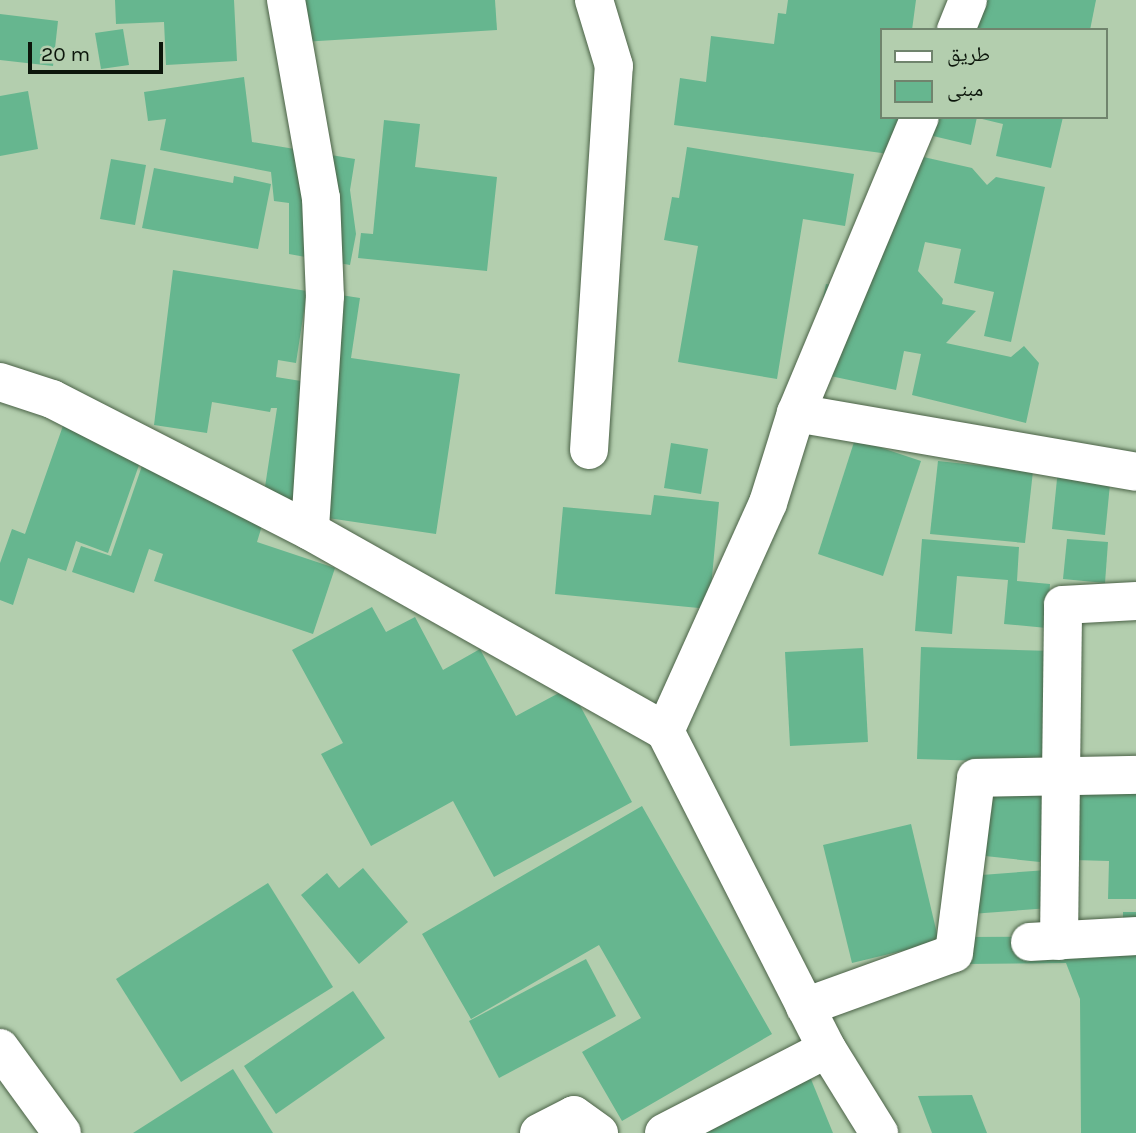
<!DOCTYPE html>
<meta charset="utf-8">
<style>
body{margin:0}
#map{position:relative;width:1136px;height:1133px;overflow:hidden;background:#b3ceae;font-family:Karla,"Noto Naskh Arabic",sans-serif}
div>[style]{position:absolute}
.building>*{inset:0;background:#66b68f}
.roads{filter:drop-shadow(0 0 2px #4b6247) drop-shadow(0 0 2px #4b6247)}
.minor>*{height:38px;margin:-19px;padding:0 19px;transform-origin:19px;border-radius:19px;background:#fff}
span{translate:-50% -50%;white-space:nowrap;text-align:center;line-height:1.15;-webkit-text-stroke:5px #b3ceae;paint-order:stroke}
.legend{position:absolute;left:880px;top:28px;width:228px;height:91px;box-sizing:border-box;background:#b3ceae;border:2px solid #70846d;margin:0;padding:9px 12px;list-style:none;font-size:21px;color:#0c160b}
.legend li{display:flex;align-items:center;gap:14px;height:35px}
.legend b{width:35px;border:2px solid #70846d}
.scale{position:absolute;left:28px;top:42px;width:135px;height:32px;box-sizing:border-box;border:4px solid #0c160b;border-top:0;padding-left:9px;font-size:21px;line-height:24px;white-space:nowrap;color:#0c160b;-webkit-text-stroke:5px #b3ceae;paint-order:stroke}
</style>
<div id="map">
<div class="building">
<div style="clip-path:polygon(115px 0,234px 0,237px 61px,166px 65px,164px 22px,116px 24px)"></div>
<div style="clip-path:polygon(284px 0,495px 0,497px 30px,286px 43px)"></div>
<div style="clip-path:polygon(788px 0,916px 0,912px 30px,882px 30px,882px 117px,901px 117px,897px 151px,972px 168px,987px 185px,996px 177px,1045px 187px,1011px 342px,984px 336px,994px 292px,954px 283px,961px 249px,925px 242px,918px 271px,943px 299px,942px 304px,976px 311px,946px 343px,1011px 357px,1024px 346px,1039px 363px,1026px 423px,912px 395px,921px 354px,904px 351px,896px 390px,807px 371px,826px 284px,859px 291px,889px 154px,674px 125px,680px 78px,706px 82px,711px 36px,774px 44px,778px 13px,786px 14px)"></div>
<div style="clip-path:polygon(976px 0,1096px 0,1090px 30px,969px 30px)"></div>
<div style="clip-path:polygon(0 14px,58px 21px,53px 66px,0 60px)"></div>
<div style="clip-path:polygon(123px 29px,129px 65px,101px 69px,95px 33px)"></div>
<div style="clip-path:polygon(244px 77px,252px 142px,355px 159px,350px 190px,356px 234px,350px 265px,289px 254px,289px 203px,274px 201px,271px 172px,160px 150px,166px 119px,148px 121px,144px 92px)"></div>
<div style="clip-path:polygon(28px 91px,38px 149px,0 156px,0 96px)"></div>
<div style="clip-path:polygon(915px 117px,977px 117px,971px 145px,912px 131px)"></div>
<div style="clip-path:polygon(1063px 117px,1051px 168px,996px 156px,1003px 124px,978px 118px)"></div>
<div style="clip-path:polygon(384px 120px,420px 124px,415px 167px,497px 177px,487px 271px,358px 258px,361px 233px,373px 234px)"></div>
<div style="clip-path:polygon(687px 147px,854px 174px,845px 226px,803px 219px,777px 379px,678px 362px,698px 246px,664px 240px,672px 197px,679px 198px)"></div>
<div style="clip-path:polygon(111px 159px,146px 165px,135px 225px,100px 219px)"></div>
<div style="clip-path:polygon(154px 168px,233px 183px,234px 176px,271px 184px,258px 249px,142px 228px)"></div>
<div style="clip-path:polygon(173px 270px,307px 291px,296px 363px,278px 360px,276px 377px,301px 381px,315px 291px,360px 298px,351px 358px,460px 374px,436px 534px,267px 509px,257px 542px,335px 568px,313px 634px,154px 581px,163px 554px,149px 549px,134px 593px,72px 572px,81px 546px,111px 556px,144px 460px,263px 500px,277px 408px,271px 408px,270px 412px,212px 402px,207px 433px,154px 425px)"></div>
<div style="clip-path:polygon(65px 420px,145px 448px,108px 553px,76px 541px,66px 571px,28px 558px,13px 605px,0 600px,0 563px,12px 529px,25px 534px)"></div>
<div style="clip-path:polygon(855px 439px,921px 461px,883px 576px,818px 554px)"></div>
<div style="clip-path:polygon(671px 443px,708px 449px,701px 494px,664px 488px)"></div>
<div style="clip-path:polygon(938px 461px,1033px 471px,1025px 543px,930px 534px)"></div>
<div style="clip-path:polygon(1058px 469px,1111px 474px,1105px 535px,1052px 529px)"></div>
<div style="clip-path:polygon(654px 495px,719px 502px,709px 609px,555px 594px,563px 507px,651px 515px)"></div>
<div style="clip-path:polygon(922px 539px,1019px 547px,1017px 581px,1050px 584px,1047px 628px,1004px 624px,1008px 580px,957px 576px,952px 634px,915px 631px)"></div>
<div style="clip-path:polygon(1067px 539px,1108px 542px,1105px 583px,1063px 579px)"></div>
<div style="clip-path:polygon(372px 607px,386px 632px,415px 617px,443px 670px,480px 649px,516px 716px,570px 687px,632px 802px,494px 877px,453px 801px,371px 846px,321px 754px,343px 743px,292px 650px)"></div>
<div style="clip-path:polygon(921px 647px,1053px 651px,1049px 763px,917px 759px)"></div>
<div style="clip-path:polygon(863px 648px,868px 742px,790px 746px,785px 652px)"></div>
<div style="clip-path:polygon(973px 763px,1051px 773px,1040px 862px,985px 856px)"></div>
<div style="clip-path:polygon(1136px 765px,1136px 899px,1108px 899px,1109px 861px,1074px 860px,1078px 773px)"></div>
<div style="clip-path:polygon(642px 806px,772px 1034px,622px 1121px,582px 1052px,641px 1018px,599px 945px,471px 1019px,422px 934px)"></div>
<div style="clip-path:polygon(911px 824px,939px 942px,852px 963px,823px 845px)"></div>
<div style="clip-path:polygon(363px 868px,408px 922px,359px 964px,301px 895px,327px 873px,339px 888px)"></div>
<div style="clip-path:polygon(1047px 870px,1050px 908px,971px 914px,968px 876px)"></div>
<div style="clip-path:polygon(268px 883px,333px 987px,181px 1082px,116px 979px)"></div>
<div style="clip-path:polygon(1123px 912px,1136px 912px,1136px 1133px,1081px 1133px,1080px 999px,1066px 963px,965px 964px,965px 937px,1123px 936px)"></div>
<div style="clip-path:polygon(586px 959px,616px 1016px,499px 1078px,469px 1021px)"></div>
<div style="clip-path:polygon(353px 991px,385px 1038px,276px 1114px,244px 1066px)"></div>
<div style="clip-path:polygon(806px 1067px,833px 1133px,661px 1133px)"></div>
<div style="clip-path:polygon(233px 1069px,273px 1133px,133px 1133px)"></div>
<div style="clip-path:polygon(972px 1095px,987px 1133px,932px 1133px,918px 1096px)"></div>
</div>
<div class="roads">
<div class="minor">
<div style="left:286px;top:0;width:201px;rotate:80deg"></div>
<div style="left:321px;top:198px;width:98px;rotate:87.7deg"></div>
<div style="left:325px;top:296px;width:235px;rotate:93.7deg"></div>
<div style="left:956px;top:30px;width:32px;rotate:-68deg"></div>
<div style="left:0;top:382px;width:55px;rotate:18.1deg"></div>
<div style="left:52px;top:399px;width:290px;rotate:27.1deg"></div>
<div style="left:310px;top:531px;width:407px;rotate:29.4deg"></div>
<div style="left:665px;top:731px;width:357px;rotate:63deg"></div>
<div style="left:827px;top:1049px;width:99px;rotate:58.2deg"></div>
<div style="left:796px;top:413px;width:345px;rotate:9.8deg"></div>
<div style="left:589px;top:450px;width:385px;rotate:-86.3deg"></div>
<div style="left:614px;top:66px;width:69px;rotate:-106.9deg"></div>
<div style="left:665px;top:731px;width:250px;rotate:-65.7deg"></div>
<div style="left:768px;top:503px;width:94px;rotate:-72.7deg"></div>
<div style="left:796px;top:413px;width:321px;rotate:-67.3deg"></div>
<div style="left:1059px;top:941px;width:336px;rotate:-89.3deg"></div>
<div style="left:1063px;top:605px;width:73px;rotate:-3.1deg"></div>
<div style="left:1030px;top:942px;width:106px;rotate:-3.2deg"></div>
<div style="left:805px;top:1007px;width:158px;rotate:-19.9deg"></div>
<div style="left:954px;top:953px;width:176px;rotate:-82.8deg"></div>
<div style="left:976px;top:778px;width:160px;rotate:-1.1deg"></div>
<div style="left:0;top:1048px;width:105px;rotate:53.9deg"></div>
<div style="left:539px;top:1133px;width:39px;rotate:-27deg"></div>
<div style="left:574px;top:1115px;width:31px;rotate:36deg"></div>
<div style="left:664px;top:1133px;width:183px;rotate:-27.3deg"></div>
</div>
</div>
<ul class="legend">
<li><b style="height:9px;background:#fff"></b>طريق</li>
<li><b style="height:19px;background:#66b68f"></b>مبنى</li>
</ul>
<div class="scale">20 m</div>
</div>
